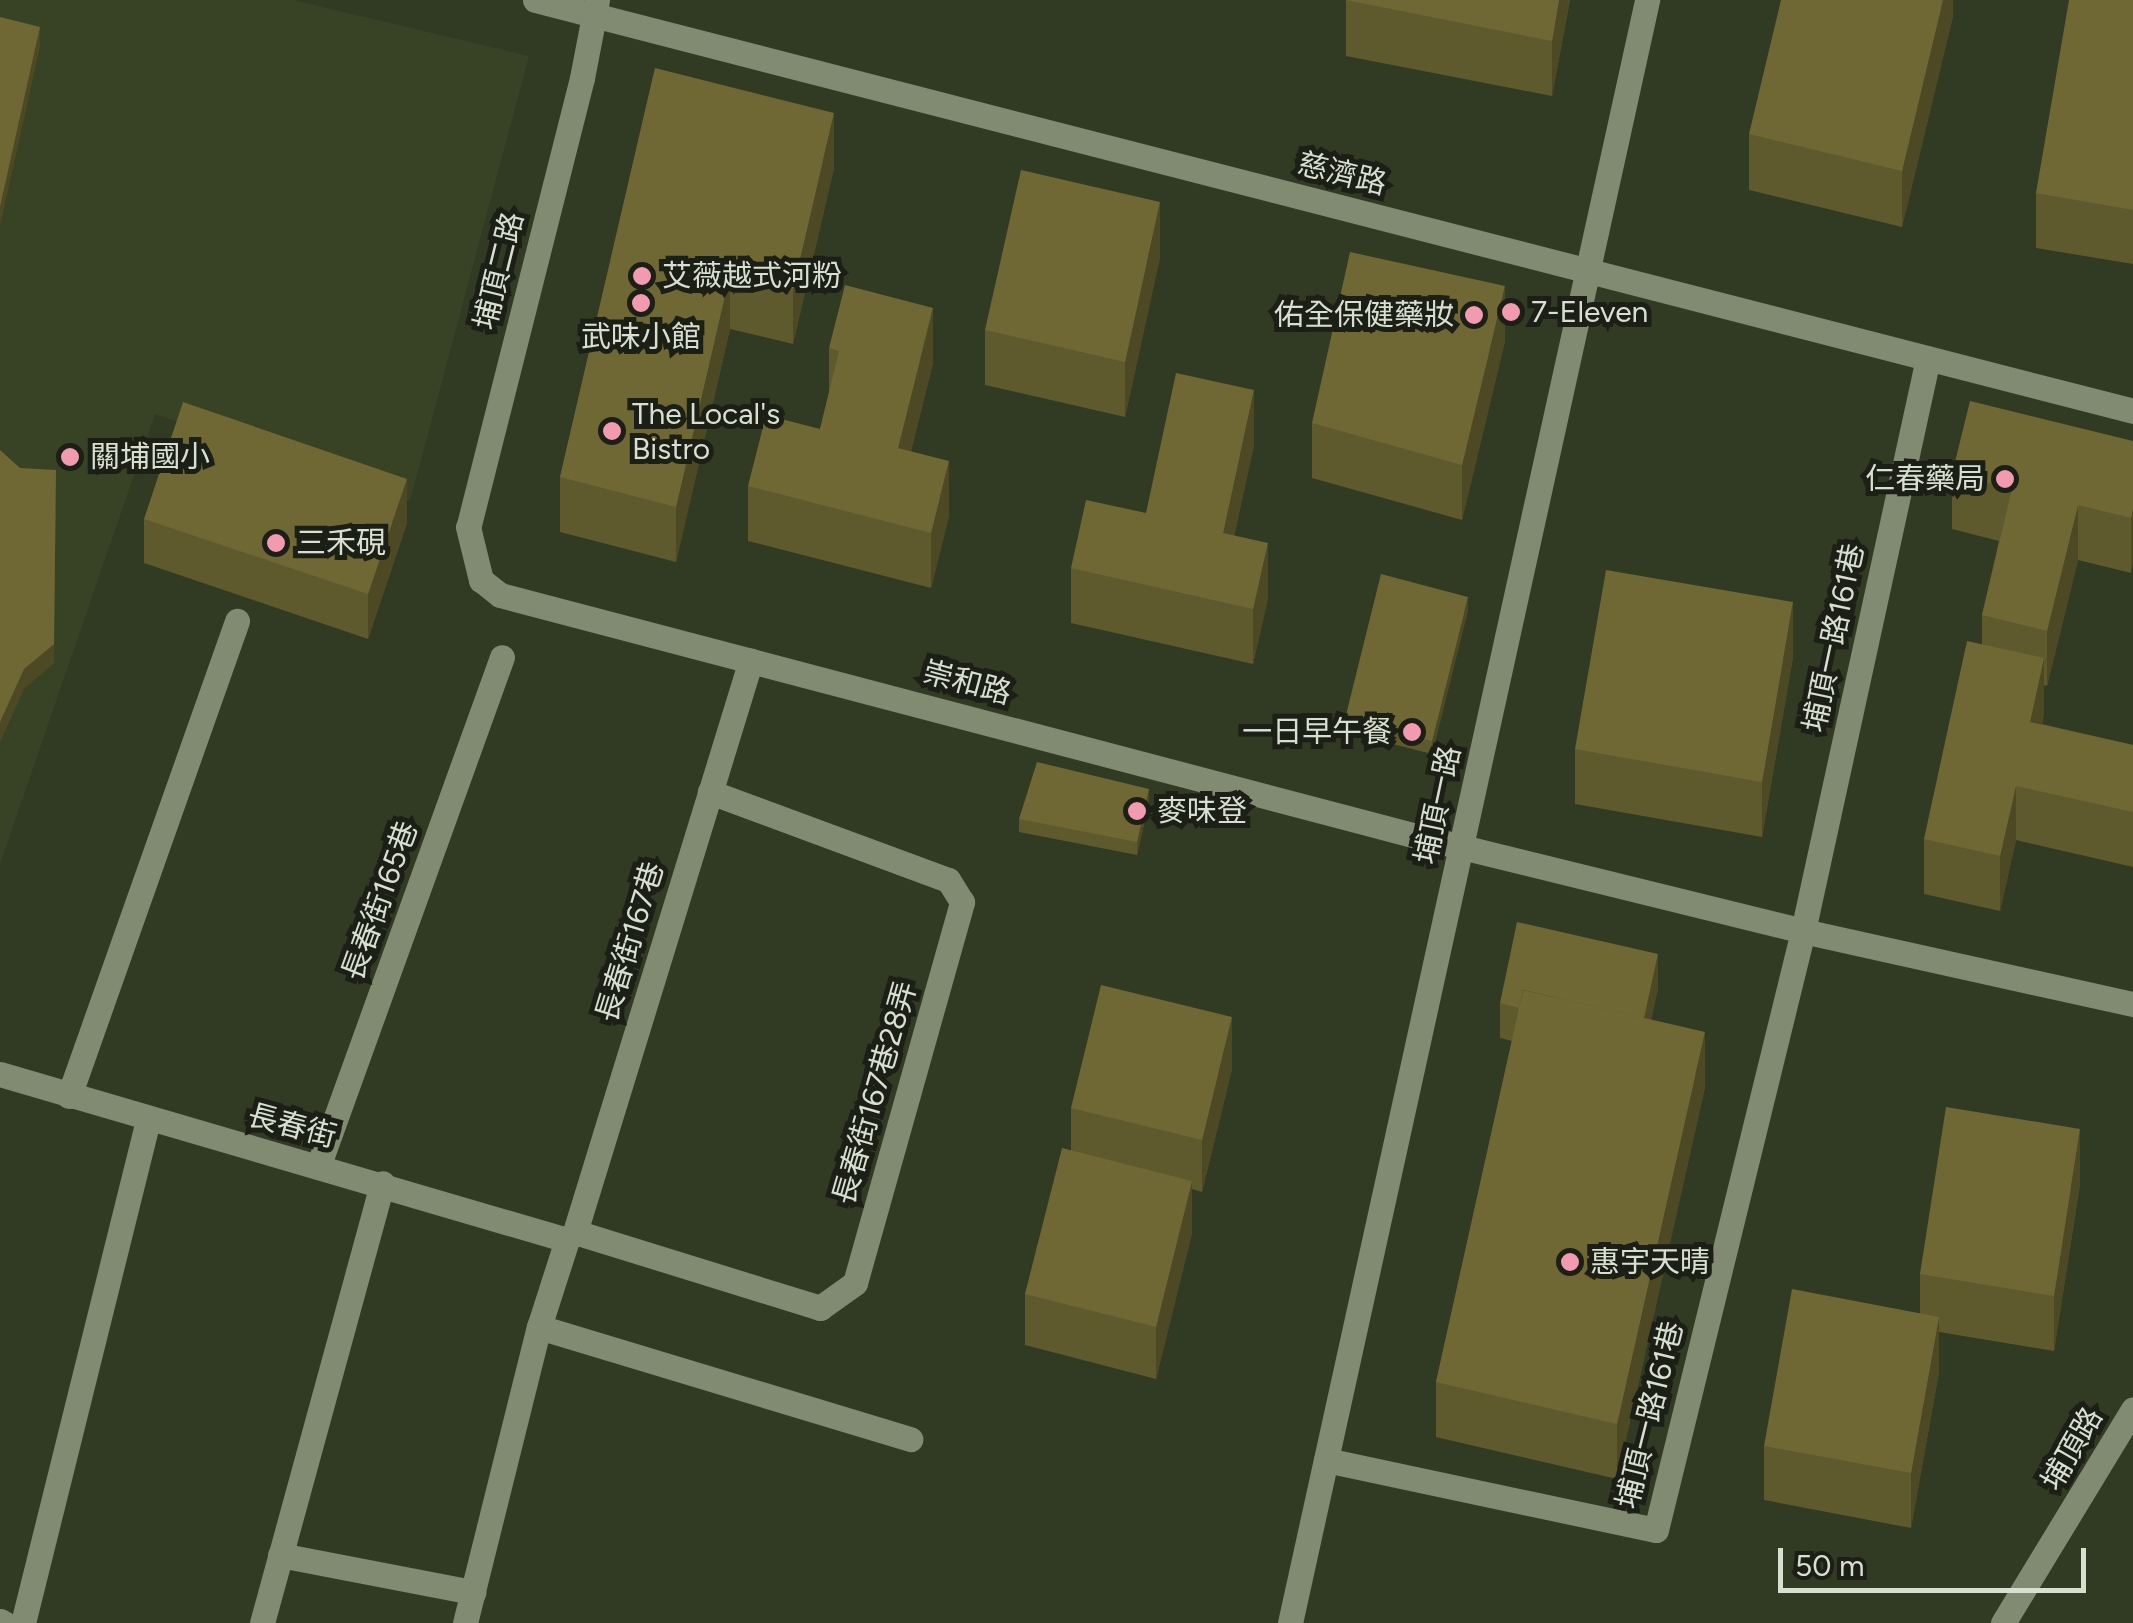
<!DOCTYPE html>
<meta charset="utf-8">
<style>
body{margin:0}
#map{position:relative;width:2133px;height:1623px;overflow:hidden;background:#313a23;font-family:Figtree,"Noto Sans TC",sans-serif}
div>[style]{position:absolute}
.built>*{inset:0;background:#384326}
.minor>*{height:25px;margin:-12.5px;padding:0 12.5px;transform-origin:12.5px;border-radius:12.5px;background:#808b71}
.wall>*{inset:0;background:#5f592e}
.shaded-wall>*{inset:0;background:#4e4925}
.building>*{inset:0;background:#6f6835}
.dots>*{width:28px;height:28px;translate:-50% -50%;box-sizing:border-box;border:5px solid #1b1f15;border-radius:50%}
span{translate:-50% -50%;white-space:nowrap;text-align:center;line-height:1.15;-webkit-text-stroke:10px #1b1f15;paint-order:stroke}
.street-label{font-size:30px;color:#d8ded0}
.poi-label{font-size:30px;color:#d8ded0}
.left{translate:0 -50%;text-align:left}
.right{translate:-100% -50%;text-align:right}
.scale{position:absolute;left:1778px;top:1548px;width:308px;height:45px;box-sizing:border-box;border:5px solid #d8ded0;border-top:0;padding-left:12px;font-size:30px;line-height:35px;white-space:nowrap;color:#d8ded0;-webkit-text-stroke:8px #1b1f15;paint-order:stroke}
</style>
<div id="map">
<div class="built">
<div style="clip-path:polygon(0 0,293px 0,529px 56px,410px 501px,155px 414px,0 864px)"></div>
</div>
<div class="minor">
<div style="left:535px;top:0;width:1650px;rotate:14.42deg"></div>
<div style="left:597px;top:0;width:79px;rotate:100.9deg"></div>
<div style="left:582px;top:78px;width:463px;rotate:104.2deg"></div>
<div style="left:468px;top:527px;width:55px;rotate:76.2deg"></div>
<div style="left:481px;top:580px;width:24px;rotate:38deg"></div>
<div style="left:500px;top:595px;width:948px;rotate:14.73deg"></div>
<div style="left:1417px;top:836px;width:398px;rotate:13.8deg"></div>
<div style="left:1803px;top:931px;width:338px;rotate:12.5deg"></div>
<div style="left:0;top:1074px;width:591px;rotate:16.32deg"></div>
<div style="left:69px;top:1096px;width:504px;rotate:-70.52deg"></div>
<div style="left:318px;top:1167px;width:542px;rotate:-70.16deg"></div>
<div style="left:575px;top:1232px;width:257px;rotate:17.2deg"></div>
<div style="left:820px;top:1308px;width:43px;rotate:-35.5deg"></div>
<div style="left:855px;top:1283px;width:396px;rotate:-74.3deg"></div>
<div style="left:962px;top:902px;width:26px;rotate:-122deg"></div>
<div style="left:948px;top:880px;width:254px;rotate:-159.7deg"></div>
<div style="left:539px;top:1327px;width:388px;rotate:16.8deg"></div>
<div style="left:1326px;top:1460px;width:337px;rotate:12deg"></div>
<div style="left:1656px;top:1530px;width:617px;rotate:-76.21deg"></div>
<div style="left:1803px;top:931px;width:586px;rotate:-77.69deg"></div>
<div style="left:280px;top:1555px;width:197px;rotate:10.9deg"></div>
<div style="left:0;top:1621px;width:4px;rotate:27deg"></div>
<div style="left:23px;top:1623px;width:518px;rotate:-76.04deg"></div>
<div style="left:262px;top:1623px;width:456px;rotate:-74.7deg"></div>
<div style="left:465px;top:1623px;width:305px;rotate:-76deg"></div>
<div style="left:539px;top:1327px;width:91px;rotate:-72.2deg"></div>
<div style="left:567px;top:1240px;width:11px;rotate:-45deg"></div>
<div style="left:575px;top:1232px;width:598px;rotate:-72.9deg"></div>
<div style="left:1290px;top:1623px;width:1662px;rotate:-77.59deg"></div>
<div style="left:2003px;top:1623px;width:250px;rotate:-58.7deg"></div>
</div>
<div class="wall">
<div style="clip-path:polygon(1346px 0,1570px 0,1552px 96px,1346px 56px)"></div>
<div style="clip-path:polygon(1953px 0,1953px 16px,1902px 227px,1749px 190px,1749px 134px)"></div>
<div style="clip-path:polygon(2133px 0,2133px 264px,2036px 248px,2036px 193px)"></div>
<div style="clip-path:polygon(655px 68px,834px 168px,793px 344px,730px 329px,676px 562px,560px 532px,560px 477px)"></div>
<div style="clip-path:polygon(1160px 257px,1125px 417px,985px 385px,985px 330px)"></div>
<div style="clip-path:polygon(1505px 341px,1462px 520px,1312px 478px,1312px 423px)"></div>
<div style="clip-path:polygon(829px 348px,933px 363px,911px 451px,949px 516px,931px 588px,748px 541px,748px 486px,820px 429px,829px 393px)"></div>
<div style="clip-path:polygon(2133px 441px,2131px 573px,2078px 560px,2047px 686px,2044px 685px,2044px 713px,2042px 724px,2133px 745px,2133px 867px,2016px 840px,2000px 911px,1924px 894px,1924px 839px,1982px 644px,1982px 615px,1999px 541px,1952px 529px,1952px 474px)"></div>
<div style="clip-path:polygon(1254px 445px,1234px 536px,1268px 598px,1253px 664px,1071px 623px,1071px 568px,1146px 513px)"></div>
<div style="clip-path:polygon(144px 519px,407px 523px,368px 639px,144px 563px)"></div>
<div style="clip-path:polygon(1468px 610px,1432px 754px,1345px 732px,1345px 719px)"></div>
<div style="clip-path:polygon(1793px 657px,1762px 837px,1575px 804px,1575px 749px)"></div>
<div style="clip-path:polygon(1149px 802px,1137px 855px,1019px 832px,1019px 819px)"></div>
<div style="clip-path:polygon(1658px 988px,1651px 1020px,1705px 1087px,1617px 1479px,1436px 1437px,1436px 1382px,1512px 1041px,1500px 1038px,1500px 1003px)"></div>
<div style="clip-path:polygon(1232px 1069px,1202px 1192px,1192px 1189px,1192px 1233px,1156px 1379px,1025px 1345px,1025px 1294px,1071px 1150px,1071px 1108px)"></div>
<div style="clip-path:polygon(2080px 1184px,2054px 1351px,1939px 1332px,1939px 1372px,1911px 1528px,1764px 1500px,1764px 1446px,1920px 1313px,1920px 1274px)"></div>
</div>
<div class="shaded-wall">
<div style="clip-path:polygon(1559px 0,1570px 0,1552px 96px,1552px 41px)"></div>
<div style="clip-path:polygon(1943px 0,1953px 0,1953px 16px,1902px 227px,1902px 171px)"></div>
<div style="clip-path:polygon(40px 27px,40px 47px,0 226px,0 207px)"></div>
<div style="clip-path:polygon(834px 113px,834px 168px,793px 344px,793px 289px)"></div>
<div style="clip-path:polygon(1160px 202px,1160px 257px,1125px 417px,1125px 362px)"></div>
<div style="clip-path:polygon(730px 274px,730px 329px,676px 562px,676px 507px)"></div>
<div style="clip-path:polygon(1505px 286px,1505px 341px,1462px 520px,1462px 465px)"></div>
<div style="clip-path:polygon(933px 308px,933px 363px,898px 503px,898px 448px)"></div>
<div style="clip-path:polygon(1254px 390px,1254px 445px,1223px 588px,1223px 533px)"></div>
<div style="clip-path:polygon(949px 461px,949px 516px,931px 588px,931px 533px)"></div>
<div style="clip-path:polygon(56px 470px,54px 663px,24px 689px,0 742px,0 722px)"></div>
<div style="clip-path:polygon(407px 479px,407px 523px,368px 639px,368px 594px)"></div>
<div style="clip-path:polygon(2078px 505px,2078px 560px,2047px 686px,2047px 631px)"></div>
<div style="clip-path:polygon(2133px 509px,2133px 564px,2131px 573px,2131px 518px)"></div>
<div style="clip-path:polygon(1268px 543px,1268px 598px,1253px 664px,1253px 609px)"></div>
<div style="clip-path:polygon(1468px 597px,1468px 610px,1432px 754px,1432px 741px)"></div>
<div style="clip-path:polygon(1793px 602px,1793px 657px,1762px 837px,1762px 782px)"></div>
<div style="clip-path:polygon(2044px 658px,2044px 713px,2030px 777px,2030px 722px)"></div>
<div style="clip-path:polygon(2016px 786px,2016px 840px,2000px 911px,2000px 856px)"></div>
<div style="clip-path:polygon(1149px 789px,1149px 802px,1137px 855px,1137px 842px)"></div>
<div style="clip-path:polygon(1658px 954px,1658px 988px,1639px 1072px,1639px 1037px)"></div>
<div style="clip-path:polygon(1232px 1017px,1232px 1069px,1202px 1192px,1202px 1140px)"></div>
<div style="clip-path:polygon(1705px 1032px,1705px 1087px,1617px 1479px,1617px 1424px)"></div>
<div style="clip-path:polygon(2080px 1129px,2080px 1184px,2054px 1351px,2054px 1296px)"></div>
<div style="clip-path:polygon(1192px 1181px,1192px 1233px,1156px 1379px,1156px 1327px)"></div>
<div style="clip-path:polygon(1939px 1317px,1939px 1372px,1911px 1528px,1911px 1473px)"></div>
</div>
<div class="building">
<div style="clip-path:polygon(1346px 0,1559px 0,1552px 41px)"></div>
<div style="clip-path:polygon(1781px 0,1943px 0,1902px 171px,1749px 134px)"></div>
<div style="clip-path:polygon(2069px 0,2133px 0,2133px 210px,2036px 193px)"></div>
<div style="clip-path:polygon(0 17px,40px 27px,0 207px)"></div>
<div style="clip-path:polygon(655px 68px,834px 113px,793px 289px,730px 274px,676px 507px,560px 477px)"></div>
<div style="clip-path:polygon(1021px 170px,1160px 202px,1125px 362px,985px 330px)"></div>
<div style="clip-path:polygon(1350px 252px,1505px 286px,1462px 465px,1312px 423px)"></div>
<div style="clip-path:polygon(845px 285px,933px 308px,898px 448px,949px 461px,931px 533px,748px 486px,766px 415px,820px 429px,839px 351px,829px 348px)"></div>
<div style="clip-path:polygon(1176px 373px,1254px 390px,1223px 533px,1268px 543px,1253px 609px,1071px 568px,1086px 500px,1146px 513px)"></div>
<div style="clip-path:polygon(1970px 401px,2133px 441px,2133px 509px,2131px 518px,2078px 505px,2047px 631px,1982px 615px,2012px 489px,1952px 474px)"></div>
<div style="clip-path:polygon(183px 402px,407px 479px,368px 594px,144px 519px)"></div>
<div style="clip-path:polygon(0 450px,20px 468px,56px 470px,54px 644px,24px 669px,0 722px)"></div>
<div style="clip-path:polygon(1606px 570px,1793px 602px,1762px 782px,1575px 749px)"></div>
<div style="clip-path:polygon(1381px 574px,1468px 597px,1432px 741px,1345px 719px)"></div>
<div style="clip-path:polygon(1967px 641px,2044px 658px,2030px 722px,2133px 745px,2133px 812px,2016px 786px,2000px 856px,1924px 839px)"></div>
<div style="clip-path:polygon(1037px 762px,1149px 789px,1137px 842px,1019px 819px)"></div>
<div style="clip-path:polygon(1517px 922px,1658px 954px,1644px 1018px,1523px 990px,1519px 1008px,1500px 1003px)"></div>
<div style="clip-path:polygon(1101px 985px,1232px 1017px,1202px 1140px,1071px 1108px)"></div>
<div style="clip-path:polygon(1523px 990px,1705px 1032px,1617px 1424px,1436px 1382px)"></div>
<div style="clip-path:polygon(1946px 1107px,2080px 1129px,2054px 1296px,1920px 1274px)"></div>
<div style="clip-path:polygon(1062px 1148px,1192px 1181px,1156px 1327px,1025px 1294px)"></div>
<div style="clip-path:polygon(1792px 1289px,1939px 1317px,1911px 1473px,1764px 1446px)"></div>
</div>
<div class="dots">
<div style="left:642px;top:276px;background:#f29aaf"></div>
<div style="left:641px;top:303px;background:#f29aaf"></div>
<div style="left:1511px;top:312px;background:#f29aaf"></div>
<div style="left:1474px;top:315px;background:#f29aaf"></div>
<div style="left:612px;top:431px;background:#f29aaf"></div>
<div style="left:70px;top:457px;background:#f29aaf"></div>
<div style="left:2005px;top:479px;background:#f29aaf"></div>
<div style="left:276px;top:543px;background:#f29aaf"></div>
<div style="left:1412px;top:732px;background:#f29aaf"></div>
<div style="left:1137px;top:811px;background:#f29aaf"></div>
<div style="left:1570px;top:1262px;background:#f29aaf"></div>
</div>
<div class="street-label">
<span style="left:1342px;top:174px;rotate:14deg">慈濟路</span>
<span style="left:499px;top:271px;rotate:-76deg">埔頂二路</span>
<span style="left:1834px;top:638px;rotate:-78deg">埔頂一路161巷</span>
<span style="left:967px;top:683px;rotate:15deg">崇和路</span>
<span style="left:1438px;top:805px;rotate:-78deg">埔頂一路</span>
<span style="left:380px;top:901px;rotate:-70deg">長春街165巷</span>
<span style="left:630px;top:942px;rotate:-73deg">長春街167巷</span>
<span style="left:875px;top:1093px;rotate:-74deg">長春街167巷28弄</span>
<span style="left:292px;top:1126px;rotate:15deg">長春街</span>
<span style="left:1650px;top:1415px;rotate:-76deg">埔頂一路161巷</span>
<span style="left:2072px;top:1449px;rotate:-60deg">埔頂路</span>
</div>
<div class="poi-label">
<span class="left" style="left:662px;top:276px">艾薇越式河粉</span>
<span class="left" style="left:1531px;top:312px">7-Eleven</span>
<span class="right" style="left:1454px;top:315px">佑全保健藥妝</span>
<span style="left:641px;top:337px">武味小館</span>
<span class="left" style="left:632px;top:431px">The Local's<br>Bistro</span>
<span class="left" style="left:90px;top:457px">關埔國小</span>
<span class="right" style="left:1985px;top:479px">仁春藥局</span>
<span class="left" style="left:296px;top:543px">三禾硯</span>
<span class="right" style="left:1392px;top:732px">一日早午餐</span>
<span class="left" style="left:1157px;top:811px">麥味登</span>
<span class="left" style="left:1590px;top:1262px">惠宇天晴</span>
</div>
<div class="scale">50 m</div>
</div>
